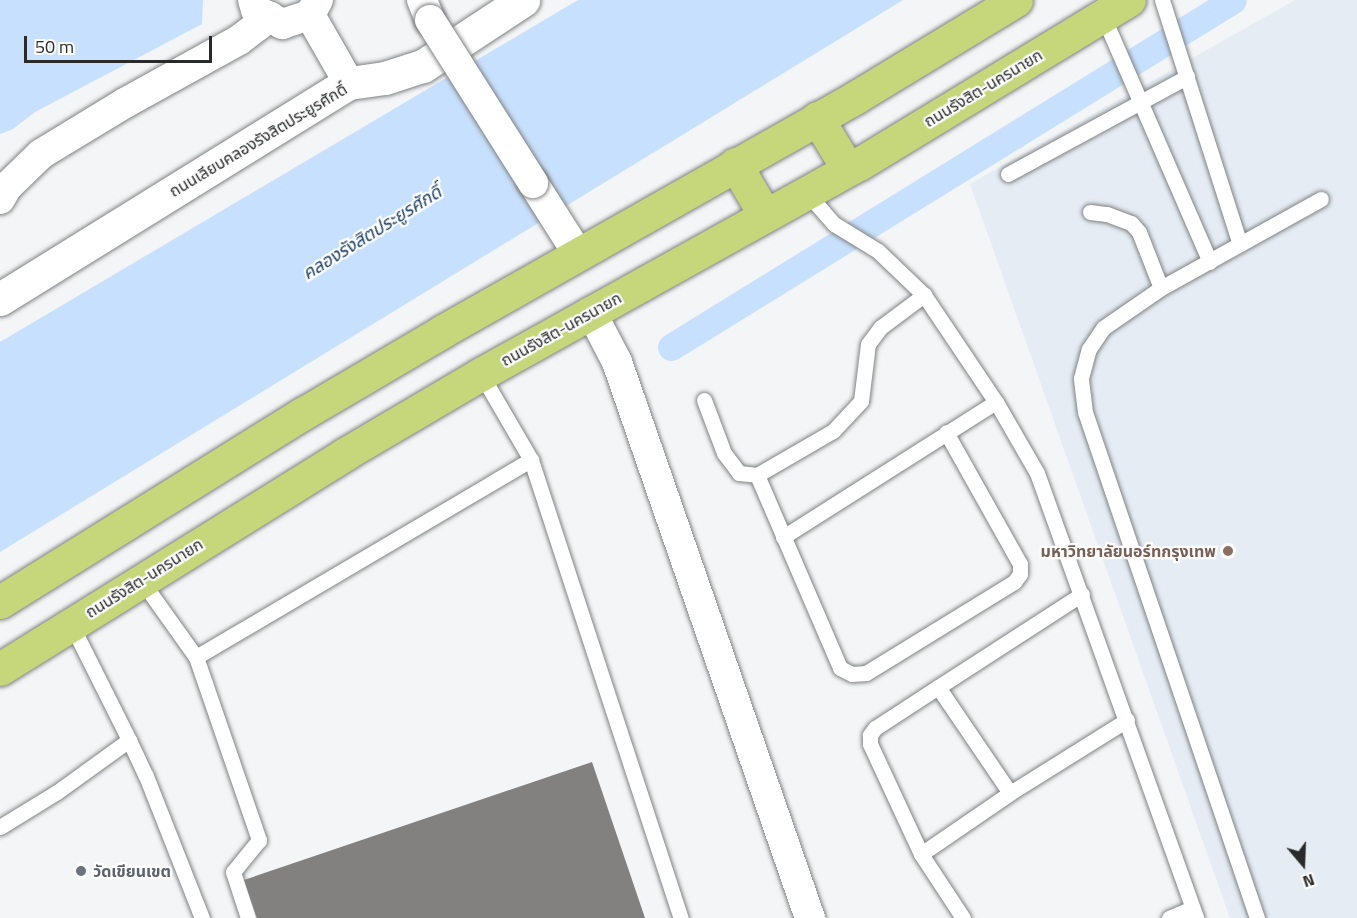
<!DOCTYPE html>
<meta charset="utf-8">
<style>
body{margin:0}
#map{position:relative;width:1357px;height:918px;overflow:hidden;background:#f3f5f6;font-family:"Titillium Web","Noto Sans Thai",sans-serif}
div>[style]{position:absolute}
.built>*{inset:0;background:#e5ecf4}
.water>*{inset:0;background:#c7e0fd}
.canal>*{height:27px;margin:-13.5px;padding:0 13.5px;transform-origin:13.5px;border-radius:13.5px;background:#c7e0fd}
.building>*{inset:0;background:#838180}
.roads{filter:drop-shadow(0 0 2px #808283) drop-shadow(0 0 2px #808283)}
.service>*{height:15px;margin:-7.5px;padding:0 7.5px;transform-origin:7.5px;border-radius:7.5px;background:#fff}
.minor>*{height:30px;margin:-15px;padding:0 15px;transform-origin:15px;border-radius:15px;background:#fff}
.tertiary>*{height:33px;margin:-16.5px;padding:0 16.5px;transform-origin:16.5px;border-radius:16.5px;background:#fff}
.primary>*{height:33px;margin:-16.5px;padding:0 16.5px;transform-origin:16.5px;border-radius:16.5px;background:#c5d67b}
.bridges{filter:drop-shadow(0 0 2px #808283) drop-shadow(0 0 2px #808283)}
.minor-bridge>*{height:30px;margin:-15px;padding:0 15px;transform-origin:15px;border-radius:15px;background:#fff}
.dots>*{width:16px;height:16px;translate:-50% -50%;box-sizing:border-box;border:3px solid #fff;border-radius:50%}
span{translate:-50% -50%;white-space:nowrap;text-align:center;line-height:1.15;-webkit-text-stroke:4.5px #fff;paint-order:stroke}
.street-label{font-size:16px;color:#292a2a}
.education-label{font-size:16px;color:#785e54;font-weight:700}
.right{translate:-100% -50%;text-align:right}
.worship-label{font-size:16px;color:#5b616d;font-weight:700}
.left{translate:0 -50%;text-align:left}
.water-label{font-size:18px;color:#204369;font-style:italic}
.north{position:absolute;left:1273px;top:834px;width:60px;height:60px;-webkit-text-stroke:4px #fff;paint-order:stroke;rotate:161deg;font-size:16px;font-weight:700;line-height:24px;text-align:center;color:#292a2a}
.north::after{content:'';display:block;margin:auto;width:21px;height:27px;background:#292a2a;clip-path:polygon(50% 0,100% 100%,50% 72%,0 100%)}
.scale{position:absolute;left:24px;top:36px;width:188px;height:27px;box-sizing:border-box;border:3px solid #292a2a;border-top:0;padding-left:8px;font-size:18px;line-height:21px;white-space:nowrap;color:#292a2a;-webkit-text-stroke:4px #fff;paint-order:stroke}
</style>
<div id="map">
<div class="built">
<div style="clip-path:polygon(1295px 0,1357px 0,1357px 918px,1230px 918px,970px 184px)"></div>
</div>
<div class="water">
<div style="clip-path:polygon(0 0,203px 0,202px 24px,35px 112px,13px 129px,0 134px)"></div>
<div style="clip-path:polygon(578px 0,903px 0,0 552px,0 342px)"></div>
</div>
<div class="canal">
<div style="left:671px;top:347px;width:660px;rotate:-31.69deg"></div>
</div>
<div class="building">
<div style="clip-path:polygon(592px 762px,645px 918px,257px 918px,244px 880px)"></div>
</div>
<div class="roads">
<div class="service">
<div style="left:1162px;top:0;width:256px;rotate:72.3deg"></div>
<div style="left:1103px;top:16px;width:268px;rotate:66.5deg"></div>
<div style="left:1008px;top:174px;width:204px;rotate:-28.5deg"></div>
<div style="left:806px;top:192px;width:43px;rotate:48.8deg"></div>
<div style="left:834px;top:224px;width:52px;rotate:31.5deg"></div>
<div style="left:878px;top:251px;width:64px;rotate:43.7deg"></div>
<div style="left:924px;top:295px;width:129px;rotate:56.1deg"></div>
<div style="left:996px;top:402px;width:82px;rotate:60deg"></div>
<div style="left:1037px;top:473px;width:473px;rotate:70.3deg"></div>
<div style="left:1090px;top:212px;width:17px;rotate:7deg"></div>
<div style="left:1107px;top:214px;width:26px;rotate:21deg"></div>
<div style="left:1131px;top:223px;width:12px;rotate:48deg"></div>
<div style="left:1139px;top:232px;width:60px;rotate:68.6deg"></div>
<div style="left:481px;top:374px;width:99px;rotate:59.8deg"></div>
<div style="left:531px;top:460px;width:482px;rotate:71.9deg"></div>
<div style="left:704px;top:400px;width:57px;rotate:69.3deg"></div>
<div style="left:724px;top:453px;width:25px;rotate:53deg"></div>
<div style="left:739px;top:473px;width:18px;rotate:6deg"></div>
<div style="left:757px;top:475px;width:88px;rotate:-30.1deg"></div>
<div style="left:833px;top:431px;width:41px;rotate:-47deg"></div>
<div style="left:861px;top:401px;width:57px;rotate:-83deg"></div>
<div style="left:868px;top:344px;width:21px;rotate:-53deg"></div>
<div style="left:881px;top:327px;width:54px;rotate:-36.7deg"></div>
<div style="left:757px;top:475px;width:210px;rotate:66.7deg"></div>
<div style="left:840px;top:668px;width:13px;rotate:27deg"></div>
<div style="left:852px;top:674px;width:14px;rotate:-4deg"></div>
<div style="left:866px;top:673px;width:174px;rotate:-31.6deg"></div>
<div style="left:1014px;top:582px;width:10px;rotate:-53deg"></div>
<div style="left:1020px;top:574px;width:10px;rotate:-90deg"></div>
<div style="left:1020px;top:564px;width:151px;rotate:-119.3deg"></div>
<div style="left:783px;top:537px;width:252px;rotate:-32.4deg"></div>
<div style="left:141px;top:580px;width:95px;rotate:54.5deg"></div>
<div style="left:196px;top:657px;width:194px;rotate:71deg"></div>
<div style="left:259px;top:840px;width:41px;rotate:129.1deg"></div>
<div style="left:233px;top:872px;width:48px;rotate:71.9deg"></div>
<div style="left:1082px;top:594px;width:171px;rotate:147.1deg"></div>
<div style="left:938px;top:687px;width:128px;rotate:55.8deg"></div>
<div style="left:1010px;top:793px;width:138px;rotate:-32deg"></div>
<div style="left:71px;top:624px;width:130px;rotate:63.4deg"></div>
<div style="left:196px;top:657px;width:389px;rotate:-30.5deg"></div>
<div style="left:938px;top:687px;width:75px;rotate:146.9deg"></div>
<div style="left:875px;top:728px;width:9px;rotate:126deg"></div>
<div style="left:870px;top:735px;width:9px;rotate:90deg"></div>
<div style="left:870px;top:744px;width:121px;rotate:65.1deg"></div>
<div style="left:921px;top:854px;width:77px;rotate:56.7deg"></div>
<div style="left:0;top:827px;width:67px;rotate:-31.6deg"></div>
<div style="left:57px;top:792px;width:89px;rotate:-35.8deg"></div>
<div style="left:129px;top:740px;width:40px;rotate:65deg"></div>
<div style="left:146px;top:776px;width:153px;rotate:68.5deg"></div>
<div style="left:921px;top:854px;width:108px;rotate:-34.4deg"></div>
<div style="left:1169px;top:918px;width:25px;rotate:-23deg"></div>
<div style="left:1257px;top:918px;width:534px;rotate:-108.77deg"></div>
<div style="left:1085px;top:412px;width:34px;rotate:-97deg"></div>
<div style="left:1081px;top:378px;width:30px;rotate:-75deg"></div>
<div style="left:1089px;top:349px;width:25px;rotate:-56deg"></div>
<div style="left:1103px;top:328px;width:70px;rotate:-34.6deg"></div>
<div style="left:1161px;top:288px;width:183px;rotate:-29.1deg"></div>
</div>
<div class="minor">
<div style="left:253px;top:0;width:10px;rotate:73deg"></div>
<div style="left:256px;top:10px;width:30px;rotate:28deg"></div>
<div style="left:282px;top:24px;width:29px;rotate:-18deg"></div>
<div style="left:310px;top:15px;width:17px;rotate:-62deg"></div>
<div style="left:422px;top:0;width:22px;rotate:68deg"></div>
<div style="left:310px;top:15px;width:78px;rotate:60.2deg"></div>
<div style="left:533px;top:183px;width:84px;rotate:57.6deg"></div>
<div style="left:0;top:199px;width:14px;rotate:-60deg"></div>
<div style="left:7px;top:187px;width:47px;rotate:-44.1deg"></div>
<div style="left:41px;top:154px;width:98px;rotate:-31.3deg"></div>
<div style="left:125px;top:103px;width:130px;rotate:-28.9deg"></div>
<div style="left:239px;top:40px;width:39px;rotate:-37deg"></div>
<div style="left:591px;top:312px;width:56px;rotate:62.5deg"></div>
<div style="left:617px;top:362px;width:589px;rotate:70.86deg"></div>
</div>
<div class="tertiary">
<div style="left:0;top:299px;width:410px;rotate:-31.8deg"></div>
<div style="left:349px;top:83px;width:36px;rotate:-8deg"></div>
<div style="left:385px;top:78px;width:40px;rotate:-18deg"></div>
<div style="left:423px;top:66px;width:120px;rotate:-33.4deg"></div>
</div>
<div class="primary">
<div style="left:817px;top:118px;width:60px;rotate:58.7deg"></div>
<div style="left:735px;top:164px;width:59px;rotate:59.5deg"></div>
<div style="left:0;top:602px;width:358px;rotate:-31.9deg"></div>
<div style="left:304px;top:413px;width:161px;rotate:-30.5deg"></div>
<div style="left:443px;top:331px;width:475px;rotate:-29.5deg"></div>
<div style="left:856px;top:97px;width:187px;rotate:-31.2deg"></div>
<div style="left:0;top:669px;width:407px;rotate:-31.9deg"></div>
<div style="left:345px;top:454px;width:158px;rotate:-30.5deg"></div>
<div style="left:481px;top:374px;width:432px;rotate:-29.1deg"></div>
<div style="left:859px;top:164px;width:316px;rotate:-31.3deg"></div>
</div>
</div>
<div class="bridges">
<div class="minor-bridge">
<div style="left:430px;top:20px;width:193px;rotate:57.7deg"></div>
</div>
</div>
<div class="dots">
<div style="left:1228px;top:551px;background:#8d6e63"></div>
<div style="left:81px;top:871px;background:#6b7280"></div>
</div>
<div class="street-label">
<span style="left:983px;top:88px;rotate:-31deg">ถนนรังสิต-นครนายก</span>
<span style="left:258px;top:140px;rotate:-31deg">ถนนเลียบคลองรังสิตประยูรศักดิ์</span>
<span style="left:561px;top:329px;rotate:-29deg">ถนนรังสิต-นครนายก</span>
<span style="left:144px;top:578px;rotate:-32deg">ถนนรังสิต-นครนายก</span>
</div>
<div class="education-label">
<span class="right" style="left:1216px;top:551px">มหาวิทยาลัยนอร์ทกรุงเทพ</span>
</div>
<div class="worship-label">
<span class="left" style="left:93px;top:871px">วัดเขียนเขต</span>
</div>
<div class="water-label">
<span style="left:372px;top:233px;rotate:-32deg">คลองรังสิตประยูรศักดิ์</span>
</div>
<div class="north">N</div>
<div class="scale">50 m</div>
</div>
